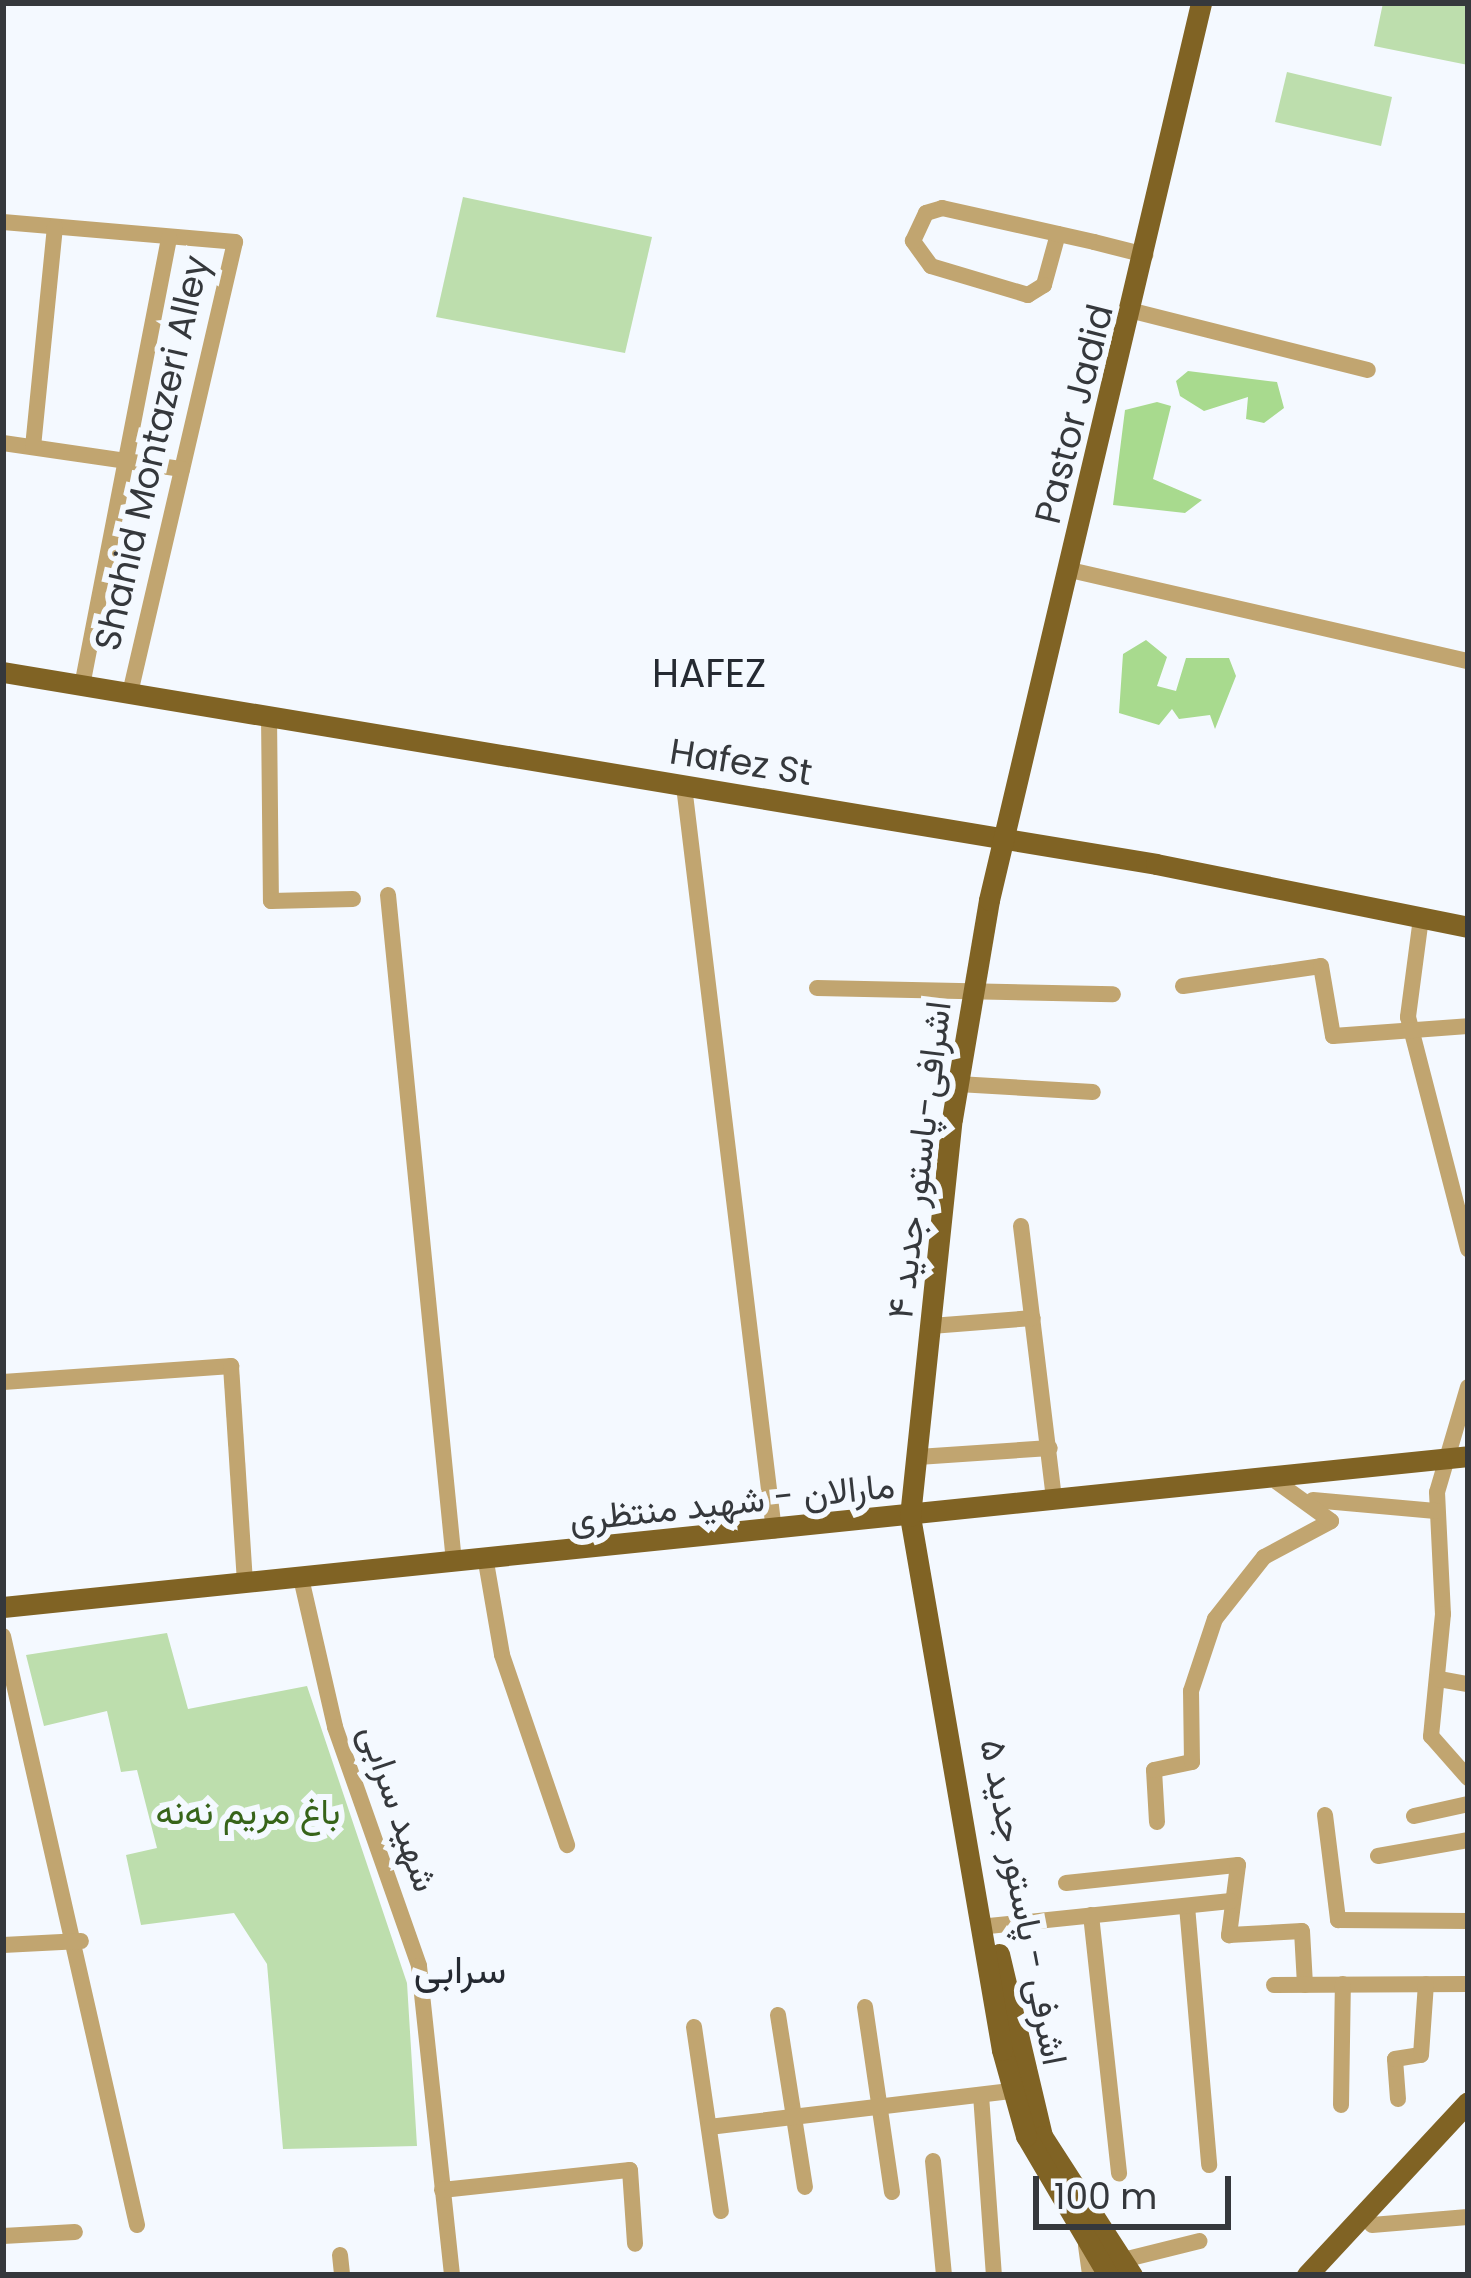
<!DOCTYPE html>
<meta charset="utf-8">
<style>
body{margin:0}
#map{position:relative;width:1471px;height:2278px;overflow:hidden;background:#f4f9ff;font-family:Poppins,Vazirmatn,sans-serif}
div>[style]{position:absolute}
.green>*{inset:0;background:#bddead}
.forest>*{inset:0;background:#a8da8e}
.minor>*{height:16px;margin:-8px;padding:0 8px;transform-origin:8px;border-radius:8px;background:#c1a570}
.major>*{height:21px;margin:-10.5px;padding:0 10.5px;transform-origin:10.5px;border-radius:10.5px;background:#806324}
span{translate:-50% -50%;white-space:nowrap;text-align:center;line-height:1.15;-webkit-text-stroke:12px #f4f9ff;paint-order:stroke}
.street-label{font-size:36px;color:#35383c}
.park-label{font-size:36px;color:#376419}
.neighbourhood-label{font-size:39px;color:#252a32}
.frame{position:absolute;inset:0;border:6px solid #35383c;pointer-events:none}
.scale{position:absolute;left:1033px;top:2176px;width:198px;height:54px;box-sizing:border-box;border:6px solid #35383c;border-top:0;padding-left:15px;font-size:36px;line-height:42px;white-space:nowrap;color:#35383c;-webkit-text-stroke:9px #f4f9ff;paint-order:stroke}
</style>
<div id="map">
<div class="green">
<div style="clip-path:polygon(1383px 3px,1468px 3px,1468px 65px,1374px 46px)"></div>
<div style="clip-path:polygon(1287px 72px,1392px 97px,1381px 146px,1275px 122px)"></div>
<div style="clip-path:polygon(463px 197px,652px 237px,625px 353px,436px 317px)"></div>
<div style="clip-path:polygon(167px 1633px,188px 1709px,307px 1686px,407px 1983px,417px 2146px,283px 2149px,267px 1964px,234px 1913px,141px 1925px,126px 1855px,157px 1848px,137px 1770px,121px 1772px,107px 1711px,44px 1726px,26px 1655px)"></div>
</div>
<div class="forest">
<div style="clip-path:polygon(1188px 371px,1277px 382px,1284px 408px,1264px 423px,1246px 419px,1248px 397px,1204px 411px,1180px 396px,1176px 381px)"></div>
<div style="clip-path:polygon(1157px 402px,1171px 406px,1153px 479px,1202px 500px,1185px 513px,1113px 505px,1125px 410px)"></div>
<div style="clip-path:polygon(1146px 640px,1167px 657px,1157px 686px,1176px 691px,1186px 658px,1229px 658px,1236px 676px,1215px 729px,1210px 715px,1179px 719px,1172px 709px,1159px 725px,1119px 713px,1123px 654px)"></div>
</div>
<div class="minor">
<div style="left:3px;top:222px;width:233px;rotate:4.9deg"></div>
<div style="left:235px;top:242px;width:464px;rotate:103.1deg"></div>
<div style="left:1058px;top:234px;width:53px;rotate:105.4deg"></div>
<div style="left:1044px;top:285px;width:19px;rotate:148deg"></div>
<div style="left:1028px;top:295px;width:101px;rotate:-163.4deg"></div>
<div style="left:931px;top:266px;width:31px;rotate:-126deg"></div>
<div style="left:913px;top:241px;width:31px;rotate:-65deg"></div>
<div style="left:926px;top:213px;width:17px;rotate:-17deg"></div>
<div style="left:942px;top:208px;width:156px;rotate:12.6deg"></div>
<div style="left:1094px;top:242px;width:53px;rotate:14.3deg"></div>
<div style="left:1133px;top:311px;width:242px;rotate:14.1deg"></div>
<div style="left:3px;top:443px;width:181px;rotate:8.3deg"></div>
<div style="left:33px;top:447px;width:221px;rotate:-84.3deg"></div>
<div style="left:1070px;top:570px;width:408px;rotate:12.9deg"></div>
<div style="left:82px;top:686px;width:457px;rotate:-79deg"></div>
<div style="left:269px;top:716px;width:185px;rotate:89.4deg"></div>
<div style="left:271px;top:901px;width:82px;rotate:-1.4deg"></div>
<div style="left:684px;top:786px;width:750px;rotate:83.11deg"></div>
<div style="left:388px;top:895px;width:660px;rotate:84.35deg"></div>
<div style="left:1421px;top:918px;width:100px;rotate:97.5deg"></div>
<div style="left:1408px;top:1017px;width:240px;rotate:75.5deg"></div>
<div style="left:1183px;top:986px;width:139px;rotate:-8.2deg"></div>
<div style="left:1321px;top:966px;width:71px;rotate:80.3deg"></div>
<div style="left:1333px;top:1036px;width:135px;rotate:-4.2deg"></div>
<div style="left:817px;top:988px;width:296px;rotate:1.2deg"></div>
<div style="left:958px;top:1084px;width:135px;rotate:3.4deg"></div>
<div style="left:1021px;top:1226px;width:276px;rotate:83.1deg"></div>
<div style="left:931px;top:1326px;width:102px;rotate:-4.5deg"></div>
<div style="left:3px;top:1382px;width:229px;rotate:-4deg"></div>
<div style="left:231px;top:1366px;width:217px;rotate:86.3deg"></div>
<div style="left:1468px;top:1387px;width:109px;rotate:106.4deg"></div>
<div style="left:1437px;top:1492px;width:122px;rotate:87.2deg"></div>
<div style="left:1443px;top:1614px;width:123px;rotate:95.6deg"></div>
<div style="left:1431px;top:1736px;width:56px;rotate:48.6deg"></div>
<div style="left:918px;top:1457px;width:132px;rotate:-3.9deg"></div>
<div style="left:1313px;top:1500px;width:123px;rotate:5.1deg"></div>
<div style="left:486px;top:1562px;width:94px;rotate:80.2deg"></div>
<div style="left:502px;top:1655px;width:201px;rotate:71.1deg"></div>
<div style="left:301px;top:1578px;width:153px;rotate:77.1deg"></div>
<div style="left:335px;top:1727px;width:253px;rotate:70.6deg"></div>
<div style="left:419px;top:1966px;width:311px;rotate:83.9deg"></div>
<div style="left:3px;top:1636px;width:604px;rotate:77.18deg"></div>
<div style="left:1439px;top:1679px;width:29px;rotate:10deg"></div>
<div style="left:1325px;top:1815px;width:106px;rotate:82.9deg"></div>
<div style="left:1338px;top:1920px;width:130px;rotate:0.4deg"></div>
<div style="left:1414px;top:1816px;width:55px;rotate:-12.5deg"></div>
<div style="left:1157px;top:1822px;width:52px;rotate:-93.3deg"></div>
<div style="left:1154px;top:1770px;width:39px;rotate:-12deg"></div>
<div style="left:1192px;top:1762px;width:71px;rotate:-90.8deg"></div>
<div style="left:1191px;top:1691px;width:76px;rotate:-71.6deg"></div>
<div style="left:1215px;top:1619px;width:79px;rotate:-51.7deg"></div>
<div style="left:1264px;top:1557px;width:76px;rotate:-28.2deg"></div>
<div style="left:1331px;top:1521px;width:75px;rotate:-144.2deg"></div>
<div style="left:1378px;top:1856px;width:91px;rotate:-10.1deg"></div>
<div style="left:1066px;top:1883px;width:173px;rotate:-6deg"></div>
<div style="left:1238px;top:1865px;width:71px;rotate:97.3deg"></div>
<div style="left:1229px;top:1935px;width:73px;rotate:-3.1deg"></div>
<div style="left:1302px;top:1931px;width:54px;rotate:86.8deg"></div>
<div style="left:1187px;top:1906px;width:260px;rotate:85.1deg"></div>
<div style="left:1091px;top:1915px;width:260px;rotate:83.8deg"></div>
<div style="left:979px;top:1927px;width:253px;rotate:-5.9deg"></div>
<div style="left:3px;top:1945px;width:78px;rotate:-2.9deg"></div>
<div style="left:1274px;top:1985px;width:194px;rotate:-0.3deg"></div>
<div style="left:865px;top:2007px;width:187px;rotate:81.7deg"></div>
<div style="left:778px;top:2015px;width:174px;rotate:81.1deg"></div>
<div style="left:694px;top:2027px;width:186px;rotate:81.7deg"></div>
<div style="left:981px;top:2095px;width:180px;rotate:85.9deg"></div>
<div style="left:1398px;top:2099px;width:40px;rotate:-94.3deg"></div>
<div style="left:1395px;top:2059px;width:26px;rotate:-9deg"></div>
<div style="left:1421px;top:2055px;width:71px;rotate:-86deg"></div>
<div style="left:1341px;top:2105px;width:121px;rotate:-89.1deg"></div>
<div style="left:709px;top:2127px;width:313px;rotate:-6.8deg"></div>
<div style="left:933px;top:2161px;width:115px;rotate:84.5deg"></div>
<div style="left:442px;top:2190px;width:189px;rotate:-6.1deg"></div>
<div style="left:630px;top:2170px;width:74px;rotate:86.1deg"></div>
<div style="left:1372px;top:2225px;width:96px;rotate:-4.8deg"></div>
<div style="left:3px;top:2236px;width:72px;rotate:-3.2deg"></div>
<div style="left:1086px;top:2246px;width:29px;rotate:82deg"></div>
<div style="left:340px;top:2255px;width:20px;rotate:84deg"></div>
<div style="left:1119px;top:2261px;width:83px;rotate:-13.9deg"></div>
</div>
<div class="major">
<div style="left:3px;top:672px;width:1169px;rotate:9.45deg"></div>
<div style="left:1156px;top:864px;width:318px;rotate:11.4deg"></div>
<div style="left:3px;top:1607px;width:1473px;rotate:-5.88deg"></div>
<div style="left:999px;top:1954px;width:187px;rotate:76.7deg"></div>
<div style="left:1042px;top:2136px;width:166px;rotate:57.1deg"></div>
<div style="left:1108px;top:2275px;width:161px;rotate:-120.5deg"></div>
<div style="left:1026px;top:2136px;width:89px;rotate:-105.6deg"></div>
<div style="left:1002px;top:2050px;width:542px;rotate:-99.78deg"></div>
<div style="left:910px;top:1516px;width:399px;rotate:-84deg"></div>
<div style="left:952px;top:1119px;width:222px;rotate:-80.4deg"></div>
<div style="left:989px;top:900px;width:922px;rotate:-76.7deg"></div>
<div style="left:1307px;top:2275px;width:236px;rotate:-47.1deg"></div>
</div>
<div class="street-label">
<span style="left:1074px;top:414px;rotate:-76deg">Pastor Jadid</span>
<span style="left:152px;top:453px;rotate:-77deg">Shahid Montazeri Alley</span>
<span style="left:741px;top:762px;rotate:9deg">Hafez St</span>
<span style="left:919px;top:1160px;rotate:-83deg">اشرافی-پاستور جدید ۴</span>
<span style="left:732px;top:1502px;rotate:-6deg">مارالان - شهید منتظری</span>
<span style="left:399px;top:1808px;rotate:71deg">شهید سرابی</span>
<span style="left:1024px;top:1902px;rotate:79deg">اشرفی - پاستور جدید ۵</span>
</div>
<div class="park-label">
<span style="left:248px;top:1812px">باغ مریم نه‌نه</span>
</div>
<div class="neighbourhood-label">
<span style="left:709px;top:674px">HAFEZ</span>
<span style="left:460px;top:1970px">سرابی</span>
</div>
<div class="frame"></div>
<div class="scale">100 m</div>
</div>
